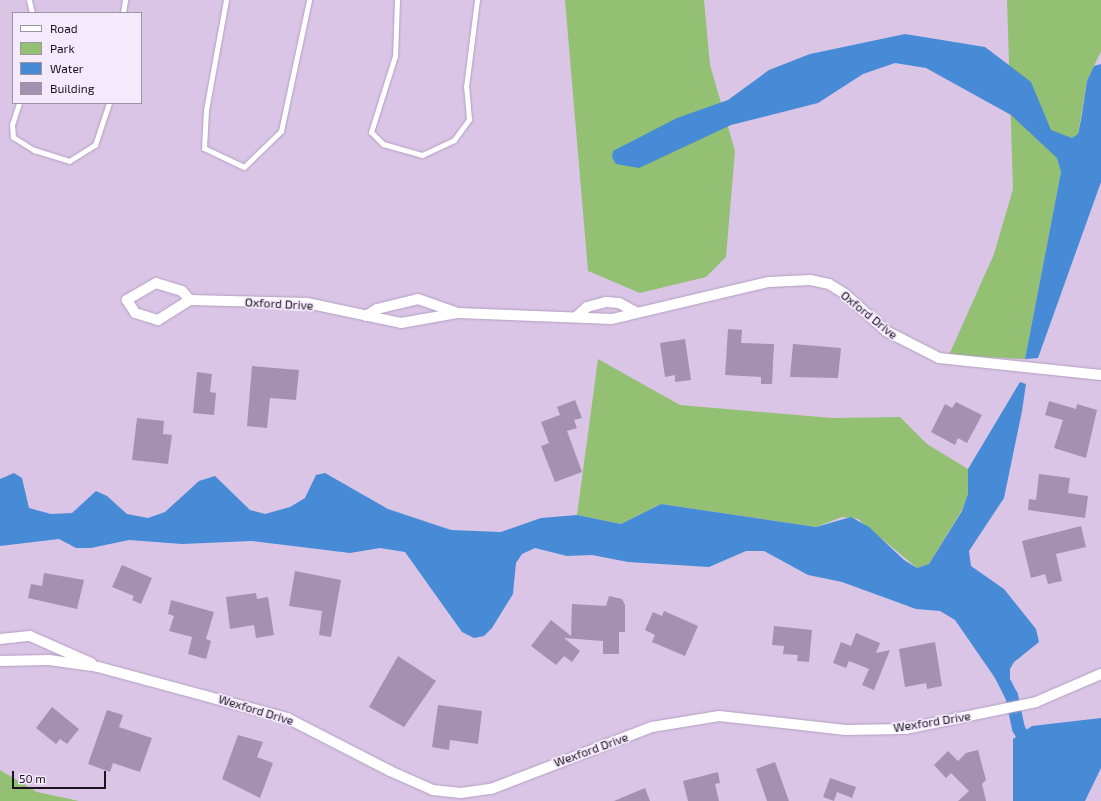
<!DOCTYPE html>
<style>
body{margin:0}
#map{position:relative;width:1101px;height:801px;overflow:hidden;background:#dac5e7;font-family:"Exo 2",sans-serif}
div>[style]{position:absolute}
.green>*{inset:0;background:#93c073}
.water>*{inset:0;background:#478bd7}
.canal>*{height:13px;margin:-6.5px;padding:0 6.5px;transform-origin:6.5px;border-radius:6.5px;background:#478bd7}
.building>*{inset:0;background:#a490b0}
.roads{filter:drop-shadow(0 0 1px #b39fbf) drop-shadow(0 0 1px #b39fbf)}
.lane>*{height:5px;margin:-2.5px;padding:0 2.5px;transform-origin:2.5px;border-radius:2.5px;background:#fff}
.street>*{height:10px;margin:-5px;padding:0 5px;transform-origin:5px;border-radius:5px;background:#fff}
span{translate:-50% -50%;white-space:nowrap;text-align:center;line-height:1.15;-webkit-text-stroke:3.5px #f5eafc;paint-order:stroke}
.street-label{font-size:12px;color:#1a131e}
.legend{position:absolute;left:12px;top:12px;width:130px;height:92px;box-sizing:border-box;background:#f5eafc;border:1px solid #9d94a3;margin:0;padding:5px 7px;list-style:none;font-size:12px;color:#1a131e}
.legend li{display:flex;align-items:center;gap:8px;height:20px}
.legend b{width:20px;border:1px solid #9d94a3}
.scale{position:absolute;left:12px;top:771px;width:94px;height:18px;box-sizing:border-box;border:2px solid #1a131e;border-top:0;padding-left:5px;font-size:12px;line-height:14px;white-space:nowrap;color:#1a131e;-webkit-text-stroke:3px #f5eafc;paint-order:stroke}
</style>
<div id="map">
<div class="green">
<div style="clip-path:polygon(565px 0,704px 0,710px 65px,735px 151px,726px 257px,706px 277px,640px 293px,588px 271px)"></div>
<div style="clip-path:polygon(1007px 0,1101px 0,1101px 51px,1087px 81px,1078px 134px,1061px 172px,1025px 359px,949px 355px,994px 254px,1013px 189px)"></div>
<div style="clip-path:polygon(598px 359px,680px 405px,832px 418px,900px 417px,927px 444px,968px 469px,968px 495px,962px 510px,929px 564px,917px 568px,858px 519px,842px 517px,816px 527px,661px 504px,621px 524px,577px 515px)"></div>
<div style="clip-path:polygon(0 770px,37px 792px,79px 801px,0 801px)"></div>
</div>
<div class="water">
<div style="clip-path:polygon(905px 34px,985px 47px,1031px 82px,1051px 130px,1072px 138px,1078px 134px,1081px 120px,1087px 81px,1094px 66px,1101px 64px,1101px 182px,1038px 358px,1025px 359px,1061px 172px,1057px 158px,1011px 115px,926px 68px,895px 63px,863px 74px,818px 103px,731px 125px,639px 168px,616px 164px,612px 157px,613px 151px,677px 118px,728px 100px,769px 70px,810px 54px)"></div>
<div style="clip-path:polygon(1020px 382px,1026px 384px,1022px 411px,1004px 498px,969px 551px,971px 566px,1004px 589px,1036px 629px,1039px 642px,1014px 662px,1010px 669px,1010px 683px,1002px 688px,955px 620px,940px 611px,916px 609px,842px 582px,808px 575px,764px 551px,746px 551px,709px 567px,628px 562px,592px 555px,567px 556px,535px 548px,522px 554px,516px 563px,513px 594px,492px 628px,484px 636px,474px 638px,462px 632px,405px 552px,380px 548px,350px 553px,251px 541px,182px 544px,129px 540px,91px 548px,76px 548px,59px 539px,0 546px,0 479px,14px 473px,22px 478px,29px 508px,51px 514px,72px 513px,96px 491px,107px 496px,127px 514px,148px 518px,165px 512px,199px 481px,215px 476px,250px 510px,265px 514px,290px 507px,305px 498px,316px 475px,325px 473px,388px 509px,451px 530px,501px 532px,541px 518px,577px 515px,621px 524px,661px 504px,816px 527px,851px 517px,869px 527px,904px 560px,917px 568px,929px 564px,962px 511px,968px 494px,968px 469px)"></div>
<div style="clip-path:polygon(1101px 718px,1101px 768px,1085px 801px,1013px 801px,1013px 739px,1032px 726px)"></div>
</div>
<div class="canal">
<div style="left:998px;top:670px;width:28px;rotate:63deg"></div>
<div style="left:1011px;top:695px;width:34px;rotate:78deg"></div>
<div style="left:1018px;top:728px;width:23px;rotate:59deg"></div>
</div>
<div class="building">
<div style="clip-path:polygon(728px 329px,742px 330px,741px 343px,774px 344px,772px 384px,761px 384px,761px 377px,725px 375px)"></div>
<div style="clip-path:polygon(685px 339px,691px 380px,675px 382px,675px 375px,665px 377px,660px 343px)"></div>
<div style="clip-path:polygon(793px 344px,841px 348px,838px 378px,790px 377px)"></div>
<div style="clip-path:polygon(252px 366px,299px 370px,296px 400px,270px 398px,267px 428px,247px 426px)"></div>
<div style="clip-path:polygon(197px 372px,212px 374px,210px 392px,216px 393px,214px 415px,193px 413px)"></div>
<div style="clip-path:polygon(575px 400px,582px 418px,574px 420px,577px 428px,567px 431px,582px 472px,555px 482px,541px 446px,549px 443px,541px 422px,560px 415px,557px 407px)"></div>
<div style="clip-path:polygon(1049px 401px,1076px 409px,1077px 404px,1097px 410px,1086px 458px,1054px 448px,1063px 420px,1045px 415px)"></div>
<div style="clip-path:polygon(956px 402px,982px 415px,967px 443px,958px 438px,955px 445px,931px 432px,945px 404px,952px 408px)"></div>
<div style="clip-path:polygon(137px 418px,164px 421px,163px 434px,172px 435px,168px 464px,132px 460px)"></div>
<div style="clip-path:polygon(1039px 474px,1070px 478px,1068px 493px,1088px 496px,1085px 518px,1028px 510px,1029px 499px,1036px 500px)"></div>
<div style="clip-path:polygon(1081px 526px,1086px 547px,1056px 554px,1062px 581px,1048px 584px,1045px 574px,1031px 578px,1022px 541px)"></div>
<div style="clip-path:polygon(122px 565px,152px 578px,141px 604px,132px 600px,134px 596px,112px 587px)"></div>
<div style="clip-path:polygon(295px 571px,341px 580px,331px 637px,319px 635px,322px 611px,289px 606px)"></div>
<div style="clip-path:polygon(44px 573px,84px 580px,77px 609px,28px 598px,31px 584px,42px 586px)"></div>
<div style="clip-path:polygon(256px 593px,257px 599px,268px 597px,274px 635px,256px 638px,254px 625px,230px 629px,226px 597px)"></div>
<div style="clip-path:polygon(609px 596px,622px 599px,625px 605px,625px 632px,619px 632px,619px 654px,603px 654px,603px 641px,564px 638px,580px 651px,572px 662px,564px 656px,556px 665px,531px 646px,551px 620px,571px 636px,572px 604px,606px 606px)"></div>
<div style="clip-path:polygon(171px 600px,214px 612px,206px 639px,211px 641px,206px 659px,188px 654px,192px 637px,169px 631px,174px 616px,168px 614px)"></div>
<div style="clip-path:polygon(664px 611px,698px 626px,685px 656px,652px 642px,655px 635px,645px 630px,653px 612px,662px 616px)"></div>
<div style="clip-path:polygon(774px 626px,812px 630px,809px 662px,797px 661px,798px 655px,783px 654px,784px 646px,772px 645px)"></div>
<div style="clip-path:polygon(856px 633px,880px 643px,876px 653px,890px 650px,874px 690px,862px 685px,869px 669px,849px 661px,846px 668px,833px 663px,841px 642px,851px 646px)"></div>
<div style="clip-path:polygon(935px 642px,942px 686px,927px 689px,926px 683px,905px 687px,899px 649px)"></div>
<div style="clip-path:polygon(398px 656px,436px 681px,404px 727px,369px 707px)"></div>
<div style="clip-path:polygon(438px 705px,482px 711px,478px 744px,450px 740px,449px 750px,432px 747px)"></div>
<div style="clip-path:polygon(52px 707px,79px 729px,67px 744px,60px 739px,56px 744px,36px 728px)"></div>
<div style="clip-path:polygon(107px 710px,123px 715px,119px 727px,152px 738px,140px 772px,113px 763px,110px 772px,88px 764px)"></div>
<div style="clip-path:polygon(238px 735px,263px 742px,257px 757px,273px 763px,260px 798px,222px 779px)"></div>
<div style="clip-path:polygon(978px 750px,986px 780px,982px 784px,986px 801px,958px 801px,969px 791px,951px 773px,946px 778px,934px 765px,948px 751px,958px 761px,966px 753px)"></div>
<div style="clip-path:polygon(775px 762px,789px 801px,767px 801px,756px 769px)"></div>
<div style="clip-path:polygon(718px 772px,720px 783px,715px 784px,719px 801px,688px 801px,683px 781px)"></div>
<div style="clip-path:polygon(830px 778px,856px 787px,852px 798px,837px 792px,834px 801px,823px 797px)"></div>
<div style="clip-path:polygon(645px 788px,650px 801px,614px 801px)"></div>
</div>
<div class="roads">
<div class="lane">
<div style="left:29px;top:0;width:13px;rotate:77deg"></div>
<div style="left:226px;top:0;width:112px;rotate:100.3deg"></div>
<div style="left:206px;top:110px;width:38px;rotate:93deg"></div>
<div style="left:204px;top:148px;width:44px;rotate:25.4deg"></div>
<div style="left:244px;top:167px;width:52px;rotate:-44.2deg"></div>
<div style="left:281px;top:131px;width:134px;rotate:-77.9deg"></div>
<div style="left:397px;top:0;width:56px;rotate:92deg"></div>
<div style="left:395px;top:56px;width:80px;rotate:107.5deg"></div>
<div style="left:371px;top:132px;width:17px;rotate:45deg"></div>
<div style="left:383px;top:144px;width:41px;rotate:15.8deg"></div>
<div style="left:422px;top:155px;width:35px;rotate:-25deg"></div>
<div style="left:454px;top:140px;width:26px;rotate:-54deg"></div>
<div style="left:469px;top:119px;width:32px;rotate:-95deg"></div>
<div style="left:466px;top:87px;width:88px;rotate:-82.8deg"></div>
<div style="left:123px;top:13px;width:13px;rotate:-81deg"></div>
<div style="left:19px;top:103px;width:22px;rotate:108deg"></div>
<div style="left:12px;top:124px;width:13px;rotate:86deg"></div>
<div style="left:13px;top:137px;width:25px;rotate:32deg"></div>
<div style="left:34px;top:150px;width:37px;rotate:17deg"></div>
<div style="left:69px;top:161px;width:31px;rotate:-32deg"></div>
<div style="left:95px;top:145px;width:44px;rotate:-71.6deg"></div>
</div>
<div class="street">
<div style="left:190px;top:300px;width:12px;rotate:-132deg"></div>
<div style="left:182px;top:291px;width:27px;rotate:-163deg"></div>
<div style="left:156px;top:283px;width:34px;rotate:150deg"></div>
<div style="left:127px;top:300px;width:15px;rotate:58deg"></div>
<div style="left:135px;top:313px;width:24px;rotate:17deg"></div>
<div style="left:158px;top:320px;width:38px;rotate:-32deg"></div>
<div style="left:190px;top:300px;width:117px;rotate:1.5deg"></div>
<div style="left:307px;top:303px;width:96px;rotate:12deg"></div>
<div style="left:401px;top:323px;width:58px;rotate:-10deg"></div>
<div style="left:458px;top:313px;width:154px;rotate:2.2deg"></div>
<div style="left:612px;top:319px;width:161px;rotate:-13.3deg"></div>
<div style="left:769px;top:282px;width:41px;rotate:-2.8deg"></div>
<div style="left:810px;top:280px;width:19px;rotate:12deg"></div>
<div style="left:829px;top:284px;width:19px;rotate:32deg"></div>
<div style="left:845px;top:294px;width:55px;rotate:42.1deg"></div>
<div style="left:886px;top:331px;width:59px;rotate:27deg"></div>
<div style="left:939px;top:358px;width:163px;rotate:6deg"></div>
<div style="left:366px;top:316px;width:13px;rotate:-32deg"></div>
<div style="left:377px;top:309px;width:42px;rotate:-13.7deg"></div>
<div style="left:418px;top:299px;width:42px;rotate:19.3deg"></div>
<div style="left:576px;top:317px;width:15px;rotate:-42deg"></div>
<div style="left:587px;top:307px;width:20px;rotate:-15deg"></div>
<div style="left:606px;top:302px;width:13px;rotate:4deg"></div>
<div style="left:619px;top:303px;width:19px;rotate:28deg"></div>
<div style="left:0;top:639px;width:30px;rotate:-6deg"></div>
<div style="left:30px;top:636px;width:67px;rotate:23.9deg"></div>
<div style="left:0;top:661px;width:49px;rotate:-1.2deg"></div>
<div style="left:49px;top:660px;width:49px;rotate:8.1deg"></div>
<div style="left:98px;top:667px;width:196px;rotate:15.1deg"></div>
<div style="left:287px;top:718px;width:116px;rotate:27.2deg"></div>
<div style="left:390px;top:771px;width:47px;rotate:23.8deg"></div>
<div style="left:433px;top:790px;width:28px;rotate:6deg"></div>
<div style="left:461px;top:793px;width:30px;rotate:-8deg"></div>
<div style="left:491px;top:789px;width:173px;rotate:-21.1deg"></div>
<div style="left:652px;top:727px;width:68px;rotate:-9.3deg"></div>
<div style="left:719px;top:716px;width:127px;rotate:6.3deg"></div>
<div style="left:845px;top:730px;width:60px;rotate:-1deg"></div>
<div style="left:905px;top:729px;width:134px;rotate:-11.6deg"></div>
<div style="left:1036px;top:702px;width:71px;rotate:-23.3deg"></div>
</div>
</div>
<div class="street-label">
<span style="left:279px;top:304px;rotate:3deg">Oxford Drive</span>
<span style="left:869px;top:315px;rotate:39deg">Oxford Drive</span>
<span style="left:256px;top:710px;rotate:17deg">Wexford Drive</span>
<span style="left:932px;top:722px;rotate:-9deg">Wexford Drive</span>
<span style="left:591px;top:750px;rotate:-20deg">Wexford Drive</span>
</div>
<ul class="legend">
<li><b style="height:5px;background:#fff"></b>Road</li>
<li><b style="height:11px;background:#93c073"></b>Park</li>
<li><b style="height:11px;background:#478bd7"></b>Water</li>
<li><b style="height:11px;background:#a490b0"></b>Building</li>
</ul>
<div class="scale">50 m</div>
</div>
